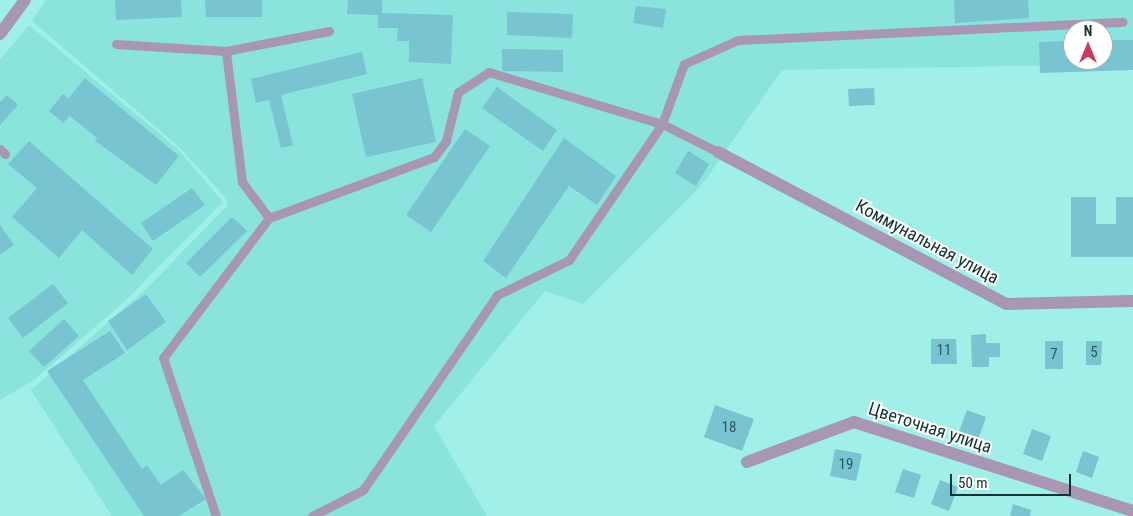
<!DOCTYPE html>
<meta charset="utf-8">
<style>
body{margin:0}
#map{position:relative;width:1133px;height:516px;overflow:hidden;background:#a1efe9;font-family:"Roboto Condensed",sans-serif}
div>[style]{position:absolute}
.built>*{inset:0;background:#8ae4dd}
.building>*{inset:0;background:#78c4d1}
.lane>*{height:9px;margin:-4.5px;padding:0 4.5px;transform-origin:4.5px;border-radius:4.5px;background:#a797b4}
.street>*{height:12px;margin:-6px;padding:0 6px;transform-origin:6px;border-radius:6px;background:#a797b4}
span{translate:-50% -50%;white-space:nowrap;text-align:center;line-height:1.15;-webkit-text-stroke:4px #fff;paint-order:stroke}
.number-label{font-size:15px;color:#2c585a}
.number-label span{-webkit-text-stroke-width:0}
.street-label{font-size:18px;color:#133432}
.north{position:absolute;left:1063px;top:20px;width:50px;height:50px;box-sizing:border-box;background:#fff;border:1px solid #a1aead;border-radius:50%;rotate:0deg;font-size:14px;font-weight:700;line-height:20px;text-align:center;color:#133432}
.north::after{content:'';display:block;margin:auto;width:18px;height:22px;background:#ca3b61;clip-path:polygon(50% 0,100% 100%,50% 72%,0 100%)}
.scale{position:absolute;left:950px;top:474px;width:121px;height:22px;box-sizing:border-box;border:2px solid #133432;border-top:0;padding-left:6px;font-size:15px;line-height:18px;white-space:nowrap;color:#133432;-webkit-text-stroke:4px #fff;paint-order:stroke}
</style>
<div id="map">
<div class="built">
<div style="clip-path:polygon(evenodd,46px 0,1133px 0,1133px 64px,782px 70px,702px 185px,583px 304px,545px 291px,434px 426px,487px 516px,112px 516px,31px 390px,147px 288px,227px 206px,226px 198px,179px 147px,32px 21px,46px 0,1073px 30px,1103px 30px,1103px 60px,1073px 60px,1073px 30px)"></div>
<div style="clip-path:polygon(29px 25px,177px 148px,223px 202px,126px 300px,34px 380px,0 400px,0 60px)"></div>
</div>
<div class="building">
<div style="clip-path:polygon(115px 0,181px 0,182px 17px,116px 20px)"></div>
<div style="clip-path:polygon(205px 0,262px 0,262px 17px,206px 17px)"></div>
<div style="clip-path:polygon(348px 0,382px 0,382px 13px,453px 15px,451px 64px,409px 62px,409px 41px,397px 41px,398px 28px,378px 28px,378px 15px,347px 14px)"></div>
<div style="clip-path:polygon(954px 0,1028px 0,1029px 18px,955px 23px)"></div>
<div style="clip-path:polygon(636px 6px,666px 9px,663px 28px,633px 23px)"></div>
<div style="clip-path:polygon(507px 12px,573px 14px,572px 38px,507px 35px)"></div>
<div style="clip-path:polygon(1103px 40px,1133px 40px,1133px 70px,1040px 73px,1039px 42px,1073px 41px,1073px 60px,1103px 60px)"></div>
<div style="clip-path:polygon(502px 49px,563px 50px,563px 72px,502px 71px)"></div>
<div style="clip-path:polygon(362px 52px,367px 74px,281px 95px,293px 145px,281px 148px,269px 100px,256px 103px,251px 79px)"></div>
<div style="clip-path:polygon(85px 78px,179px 156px,156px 185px,95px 141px,97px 138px,70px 116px,63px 123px,49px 111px,63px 94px,68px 99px)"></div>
<div style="clip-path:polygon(422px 78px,436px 142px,366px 157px,352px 94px)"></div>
<div style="clip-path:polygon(497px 87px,557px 130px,543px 151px,482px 108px)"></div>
<div style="clip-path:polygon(874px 88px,875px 105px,849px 106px,848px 89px)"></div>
<div style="clip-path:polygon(7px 95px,18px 105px,0 125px,0 102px)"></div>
<div style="clip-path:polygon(465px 129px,490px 146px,431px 232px,406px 215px)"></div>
<div style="clip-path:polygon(564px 138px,616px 176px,597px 205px,569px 186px,506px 278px,483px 261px)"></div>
<div style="clip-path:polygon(29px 141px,153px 249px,132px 275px,82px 230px,59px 258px,12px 217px,37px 188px,8px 164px)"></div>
<div style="clip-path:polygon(688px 151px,709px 164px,696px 186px,675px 173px)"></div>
<div style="clip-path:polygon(192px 188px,205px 205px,153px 241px,141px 223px)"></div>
<div style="clip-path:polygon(1071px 197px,1096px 197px,1096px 224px,1116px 224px,1116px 197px,1133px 197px,1133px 257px,1071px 257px)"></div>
<div style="clip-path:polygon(232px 217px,247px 231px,200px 277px,186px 263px)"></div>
<div style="clip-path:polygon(0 225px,14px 245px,0 255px)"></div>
<div style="clip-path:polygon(53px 284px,68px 303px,23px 338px,8px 318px)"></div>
<div style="clip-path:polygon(146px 294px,166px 322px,127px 350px,108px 321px)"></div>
<div style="clip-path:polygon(64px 319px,79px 336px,44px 367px,29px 351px)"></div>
<div style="clip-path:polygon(110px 331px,125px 353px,83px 380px,142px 469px,147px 465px,161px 485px,183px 470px,206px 499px,179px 516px,144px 516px,47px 371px)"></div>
<div style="clip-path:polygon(986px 334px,986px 343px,1000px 343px,1000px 357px,989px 357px,989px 367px,972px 367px,971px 335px)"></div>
<div style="clip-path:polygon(931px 339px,956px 339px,957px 364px,931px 364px)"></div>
<div style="clip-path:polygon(1045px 341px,1063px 341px,1063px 369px,1045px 369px)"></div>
<div style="clip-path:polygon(1086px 341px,1102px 341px,1101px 365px,1086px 365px)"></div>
<div style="clip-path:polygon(715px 405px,754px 419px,742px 451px,704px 437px)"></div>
<div style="clip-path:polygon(967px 410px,986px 417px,978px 440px,959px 432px)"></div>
<div style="clip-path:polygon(1032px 429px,1051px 436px,1042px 461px,1023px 454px)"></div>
<div style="clip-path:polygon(835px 449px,862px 454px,856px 481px,830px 476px)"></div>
<div style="clip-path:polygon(1083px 451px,1099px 457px,1092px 478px,1076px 472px)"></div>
<div style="clip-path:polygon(903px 469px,921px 475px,914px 498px,895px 492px)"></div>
<div style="clip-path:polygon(940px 480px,958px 487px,949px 511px,931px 504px)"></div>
<div style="clip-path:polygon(1013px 504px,1031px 510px,1030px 516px,1010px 516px)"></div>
</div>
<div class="lane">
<div style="left:116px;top:44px;width:110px;rotate:3.6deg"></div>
<div style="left:0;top:149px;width:7px;rotate:45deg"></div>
<div style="left:718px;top:152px;width:63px;rotate:-153.4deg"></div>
<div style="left:662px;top:124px;width:64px;rotate:-69.9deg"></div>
<div style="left:684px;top:64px;width:59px;rotate:-24deg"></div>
<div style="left:738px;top:40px;width:385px;rotate:-2.7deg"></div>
<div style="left:216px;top:516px;width:167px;rotate:-108.5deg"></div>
<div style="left:163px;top:358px;width:176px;rotate:-52.9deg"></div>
<div style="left:312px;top:516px;width:57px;rotate:-27deg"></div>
<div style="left:363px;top:490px;width:237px;rotate:-55.5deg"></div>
<div style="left:497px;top:295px;width:80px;rotate:-25.9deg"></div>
<div style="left:569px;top:260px;width:165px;rotate:-55.6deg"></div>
<div style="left:662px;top:124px;width:181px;rotate:-163.3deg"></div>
<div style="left:489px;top:72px;width:37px;rotate:147deg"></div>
<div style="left:458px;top:92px;width:50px;rotate:103.8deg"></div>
<div style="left:446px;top:141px;width:20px;rotate:127deg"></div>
<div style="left:434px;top:157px;width:176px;rotate:159.7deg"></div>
<div style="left:269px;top:218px;width:45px;rotate:-126.9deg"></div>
<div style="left:242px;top:182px;width:132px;rotate:-97deg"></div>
<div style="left:226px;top:51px;width:105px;rotate:-11deg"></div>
</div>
<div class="street">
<div style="left:0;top:34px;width:42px;rotate:-53.7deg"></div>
<div style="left:718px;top:152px;width:326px;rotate:27.8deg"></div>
<div style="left:1006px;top:304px;width:127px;rotate:-1.4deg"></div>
<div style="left:747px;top:462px;width:114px;rotate:-20.5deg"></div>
<div style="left:854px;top:422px;width:293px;rotate:17.7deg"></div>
</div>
<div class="number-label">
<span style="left:944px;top:351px">11</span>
<span style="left:1094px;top:353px">5</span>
<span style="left:1054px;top:355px">7</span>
<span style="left:729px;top:428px">18</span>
<span style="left:846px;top:465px">19</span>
</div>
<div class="street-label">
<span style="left:927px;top:242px;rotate:28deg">Коммунальная улица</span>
<span style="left:930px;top:428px;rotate:18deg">Цветочная улица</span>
</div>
<div class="north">N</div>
<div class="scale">50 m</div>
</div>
